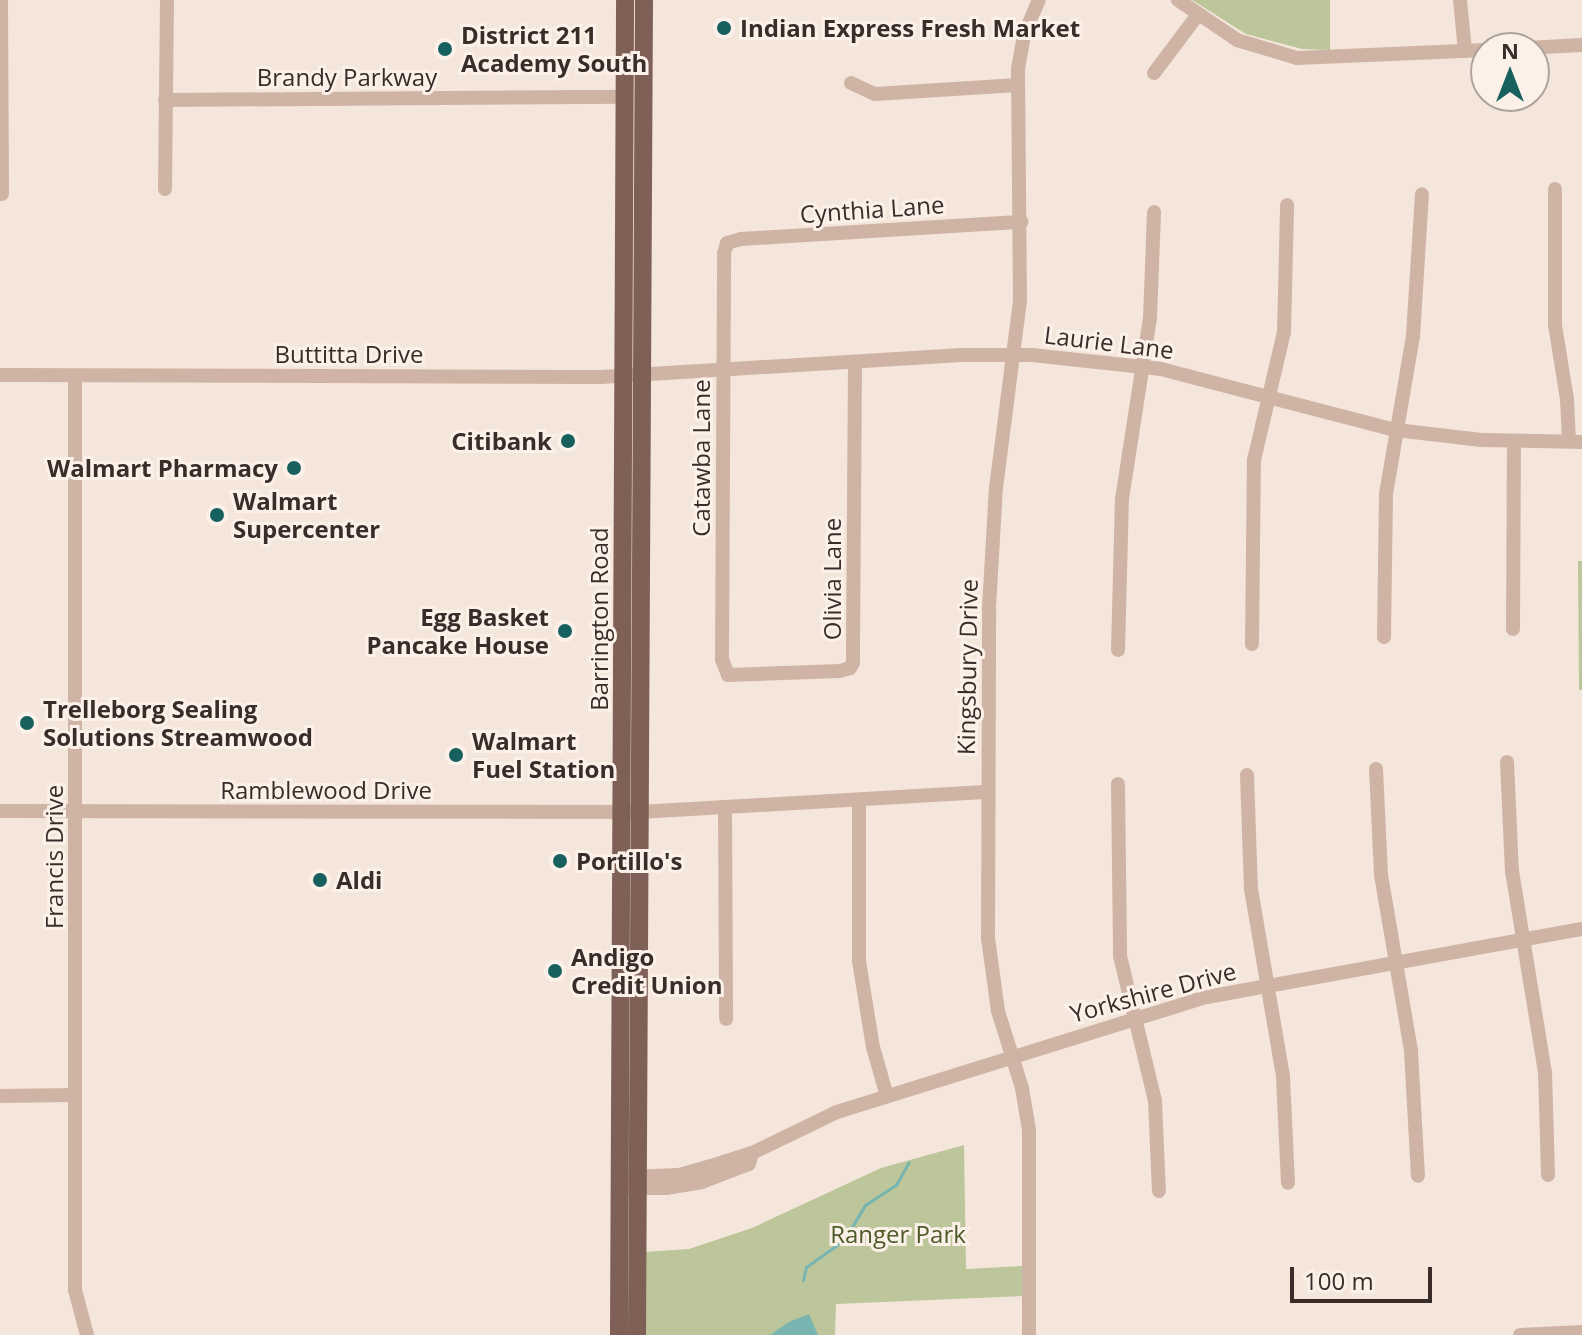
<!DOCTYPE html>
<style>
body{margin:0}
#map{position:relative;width:1582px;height:1335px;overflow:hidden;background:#f5e6dc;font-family:"Open Sans",sans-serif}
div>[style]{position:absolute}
.green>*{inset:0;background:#bcc69a}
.water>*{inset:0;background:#78b5b1}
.stream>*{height:3px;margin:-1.5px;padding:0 1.5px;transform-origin:1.5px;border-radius:1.5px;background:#78b5b1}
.minor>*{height:14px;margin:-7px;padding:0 7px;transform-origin:7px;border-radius:7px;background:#cfb4a6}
.major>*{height:18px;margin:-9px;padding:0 9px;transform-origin:9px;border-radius:9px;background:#7e6057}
.dots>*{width:22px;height:22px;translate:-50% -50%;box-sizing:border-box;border:4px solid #fcf1e9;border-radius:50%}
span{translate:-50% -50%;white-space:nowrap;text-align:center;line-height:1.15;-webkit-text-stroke:6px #fcf1e9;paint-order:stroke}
.poi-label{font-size:24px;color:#3a2c28;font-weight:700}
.left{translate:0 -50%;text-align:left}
.right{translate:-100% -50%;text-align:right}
.street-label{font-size:24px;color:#3a2c28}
.park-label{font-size:24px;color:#4e5b29}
.north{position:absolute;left:1470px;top:32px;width:80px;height:80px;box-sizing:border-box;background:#fcf1e9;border:2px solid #aea29c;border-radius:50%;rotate:0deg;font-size:22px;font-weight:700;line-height:32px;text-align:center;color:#3a2c28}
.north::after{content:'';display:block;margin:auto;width:28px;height:36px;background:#18605d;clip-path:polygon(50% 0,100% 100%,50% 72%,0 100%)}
.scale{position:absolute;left:1290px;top:1267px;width:142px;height:36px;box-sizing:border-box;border:4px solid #3a2c28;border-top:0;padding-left:10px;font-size:24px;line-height:28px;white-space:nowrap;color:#3a2c28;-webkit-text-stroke:6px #fcf1e9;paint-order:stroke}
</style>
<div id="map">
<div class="green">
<div style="clip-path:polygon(1192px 0,1330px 0,1330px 50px,1302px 49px,1246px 34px)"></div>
<div style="clip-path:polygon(1578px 561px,1582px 561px,1582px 690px,1579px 690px)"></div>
<div style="clip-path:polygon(964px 1145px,966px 1269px,1022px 1266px,1022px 1296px,836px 1304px,835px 1335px,643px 1335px,643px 1252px,689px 1249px,752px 1228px,881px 1168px)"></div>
</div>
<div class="water">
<div style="clip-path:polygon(809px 1314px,818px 1335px,770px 1335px,789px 1322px)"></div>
</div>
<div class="stream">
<div style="left:803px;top:1280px;width:13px;rotate:-77deg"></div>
<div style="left:806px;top:1267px;width:47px;rotate:-35.4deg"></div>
<div style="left:844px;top:1240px;width:41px;rotate:-59deg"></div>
<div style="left:865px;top:1205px;width:37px;rotate:-33deg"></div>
<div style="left:896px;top:1185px;width:26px;rotate:-61deg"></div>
</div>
<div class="minor">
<div style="left:1px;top:0;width:194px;rotate:89.7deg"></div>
<div style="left:1178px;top:0;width:71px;rotate:34.1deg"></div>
<div style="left:1237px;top:40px;width:63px;rotate:16.7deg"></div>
<div style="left:1297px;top:58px;width:189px;rotate:-2.4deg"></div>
<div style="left:1460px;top:0;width:51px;rotate:84.4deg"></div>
<div style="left:1527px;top:48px;width:55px;rotate:-3.1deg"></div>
<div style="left:1154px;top:73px;width:71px;rotate:-53deg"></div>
<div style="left:851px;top:83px;width:26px;rotate:25deg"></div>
<div style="left:875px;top:94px;width:143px;rotate:-3.6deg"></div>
<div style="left:165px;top:100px;width:460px;rotate:-0.4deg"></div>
<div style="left:165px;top:189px;width:189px;rotate:-89.4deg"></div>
<div style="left:1555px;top:189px;width:136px;rotate:90deg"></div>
<div style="left:1555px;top:325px;width:75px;rotate:80.8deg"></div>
<div style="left:1567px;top:399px;width:42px;rotate:87.3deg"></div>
<div style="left:855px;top:362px;width:301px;rotate:90.4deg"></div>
<div style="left:853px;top:663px;width:6px;rotate:121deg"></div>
<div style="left:850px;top:668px;width:10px;rotate:163deg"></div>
<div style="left:840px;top:671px;width:112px;rotate:178deg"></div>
<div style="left:728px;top:675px;width:17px;rotate:-111deg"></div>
<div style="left:722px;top:659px;width:406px;rotate:-89.7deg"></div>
<div style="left:724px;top:253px;width:10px;rotate:-73deg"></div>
<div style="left:727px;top:243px;width:15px;rotate:-16deg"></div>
<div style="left:741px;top:239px;width:281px;rotate:-3.5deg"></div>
<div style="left:0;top:375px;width:601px;rotate:0.19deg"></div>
<div style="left:601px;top:377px;width:361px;rotate:-3.5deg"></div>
<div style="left:961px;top:355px;width:71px"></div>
<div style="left:1032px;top:355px;width:130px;rotate:6.2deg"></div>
<div style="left:1161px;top:369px;width:243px;rotate:14.6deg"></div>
<div style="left:1396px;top:430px;width:86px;rotate:6.7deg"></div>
<div style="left:1481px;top:440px;width:101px;rotate:1.1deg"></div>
<div style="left:75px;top:376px;width:914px;rotate:90deg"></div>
<div style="left:75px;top:1290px;width:47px;rotate:75.1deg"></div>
<div style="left:1513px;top:629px;width:188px;rotate:-89.7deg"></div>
<div style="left:1384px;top:637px;width:143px;rotate:-89.2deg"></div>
<div style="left:1386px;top:494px;width:160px;rotate:-80.3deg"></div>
<div style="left:1413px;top:336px;width:142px;rotate:-86.4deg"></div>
<div style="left:1252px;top:644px;width:184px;rotate:-89.4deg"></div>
<div style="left:1254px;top:460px;width:131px;rotate:-76.8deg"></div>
<div style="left:1284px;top:332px;width:127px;rotate:-88.6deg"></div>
<div style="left:1118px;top:650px;width:151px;rotate:-88.5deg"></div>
<div style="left:1122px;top:499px;width:183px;rotate:-81.2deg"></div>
<div style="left:1150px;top:318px;width:106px;rotate:-87.8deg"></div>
<div style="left:1507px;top:762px;width:109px;rotate:87.4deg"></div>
<div style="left:1512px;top:871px;width:204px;rotate:80.7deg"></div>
<div style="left:1545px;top:1072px;width:103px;rotate:88.3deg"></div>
<div style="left:1376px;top:769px;width:106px;rotate:87.3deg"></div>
<div style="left:1381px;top:875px;width:179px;rotate:80.3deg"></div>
<div style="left:1411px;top:1051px;width:125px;rotate:86.8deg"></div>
<div style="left:1247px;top:775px;width:114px;rotate:88deg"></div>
<div style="left:1251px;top:889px;width:191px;rotate:80.3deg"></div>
<div style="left:1283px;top:1077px;width:106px;rotate:87.3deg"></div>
<div style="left:1118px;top:784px;width:172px;rotate:89.3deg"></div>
<div style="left:1120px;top:956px;width:149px;rotate:76.4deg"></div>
<div style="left:1155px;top:1101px;width:90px;rotate:87.5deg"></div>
<div style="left:859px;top:800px;width:161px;rotate:90deg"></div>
<div style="left:859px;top:961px;width:87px;rotate:80.8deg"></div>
<div style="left:873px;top:1047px;width:51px;rotate:74.1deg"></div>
<div style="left:725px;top:807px;width:212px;rotate:89.7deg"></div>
<div style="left:0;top:811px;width:639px;rotate:0.09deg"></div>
<div style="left:639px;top:812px;width:350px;rotate:-3.3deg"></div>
<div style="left:0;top:1096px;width:74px;rotate:-0.8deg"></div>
<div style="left:627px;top:1177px;width:52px;rotate:-2.2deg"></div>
<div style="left:679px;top:1175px;width:33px;rotate:-16deg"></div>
<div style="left:711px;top:1166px;width:43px;rotate:-17.6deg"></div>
<div style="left:752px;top:1153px;width:94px;rotate:-25.8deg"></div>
<div style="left:837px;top:1112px;width:387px;rotate:-17.3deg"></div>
<div style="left:1207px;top:997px;width:381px;rotate:-10.3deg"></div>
<div style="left:628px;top:1188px;width:38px"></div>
<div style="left:666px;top:1188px;width:36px;rotate:-9deg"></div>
<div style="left:702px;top:1182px;width:50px;rotate:-21deg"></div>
<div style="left:749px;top:1164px;width:11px;rotate:-75deg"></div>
<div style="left:1029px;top:1335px;width:205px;rotate:-90deg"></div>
<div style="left:1029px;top:1130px;width:43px;rotate:-99.5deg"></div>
<div style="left:1022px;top:1088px;width:81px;rotate:-107.3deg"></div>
<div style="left:998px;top:1011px;width:74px;rotate:-97.8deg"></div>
<div style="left:988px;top:938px;width:330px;rotate:-89.8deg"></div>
<div style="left:989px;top:608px;width:120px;rotate:-86.7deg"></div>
<div style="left:996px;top:488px;width:189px;rotate:-82.7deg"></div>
<div style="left:1020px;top:301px;width:232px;rotate:-90.5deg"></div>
<div style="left:1018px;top:69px;width:35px;rotate:-80deg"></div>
<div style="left:1024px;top:35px;width:38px;rotate:-67deg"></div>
<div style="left:1520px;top:1335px;width:62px;rotate:-2.8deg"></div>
</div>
<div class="major">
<div style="left:619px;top:1335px;width:1335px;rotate:-89.74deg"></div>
<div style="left:637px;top:1335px;width:1335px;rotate:-89.7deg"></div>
</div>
<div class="dots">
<div style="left:724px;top:28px;background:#18605d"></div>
<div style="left:445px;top:49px;background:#18605d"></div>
<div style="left:568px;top:441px;background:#18605d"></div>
<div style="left:294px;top:468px;background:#18605d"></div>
<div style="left:217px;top:515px;background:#18605d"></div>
<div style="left:565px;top:631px;background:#18605d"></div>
<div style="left:27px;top:723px;background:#18605d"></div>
<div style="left:456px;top:755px;background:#18605d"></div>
<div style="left:560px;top:861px;background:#18605d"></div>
<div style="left:320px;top:880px;background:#18605d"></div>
<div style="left:555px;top:971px;background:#18605d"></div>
</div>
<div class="poi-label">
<span class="left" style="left:740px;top:28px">Indian Express Fresh Market</span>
<span class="left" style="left:461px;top:49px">District 211<br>Academy South</span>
<span class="right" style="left:552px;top:441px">Citibank</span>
<span class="right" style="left:278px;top:468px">Walmart Pharmacy</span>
<span class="left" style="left:233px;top:515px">Walmart<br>Supercenter</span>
<span class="right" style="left:549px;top:631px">Egg Basket<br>Pancake House</span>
<span class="left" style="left:43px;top:723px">Trelleborg Sealing<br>Solutions Streamwood</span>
<span class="left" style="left:472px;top:755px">Walmart<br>Fuel Station</span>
<span class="left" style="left:576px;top:861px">Portillo's</span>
<span class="left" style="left:336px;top:880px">Aldi</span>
<span class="left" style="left:571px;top:971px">Andigo<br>Credit Union</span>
</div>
<div class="street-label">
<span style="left:347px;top:77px">Brandy Parkway</span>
<span style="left:872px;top:209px;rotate:-4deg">Cynthia Lane</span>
<span style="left:1109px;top:342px;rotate:7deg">Laurie Lane</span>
<span style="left:349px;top:354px">Buttitta Drive</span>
<span style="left:701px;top:458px;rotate:-90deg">Catawba Lane</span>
<span style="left:832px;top:579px;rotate:-90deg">Olivia Lane</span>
<span style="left:599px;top:619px;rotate:-90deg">Barrington Road</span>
<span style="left:967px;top:667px;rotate:-89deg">Kingsbury Drive</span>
<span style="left:326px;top:790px">Ramblewood Drive</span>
<span style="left:54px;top:857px;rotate:-90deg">Francis Drive</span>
<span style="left:1153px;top:992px;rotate:-15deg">Yorkshire Drive</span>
</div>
<div class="park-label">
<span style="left:898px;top:1234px">Ranger Park</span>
</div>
<div class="north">N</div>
<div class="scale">100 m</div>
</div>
